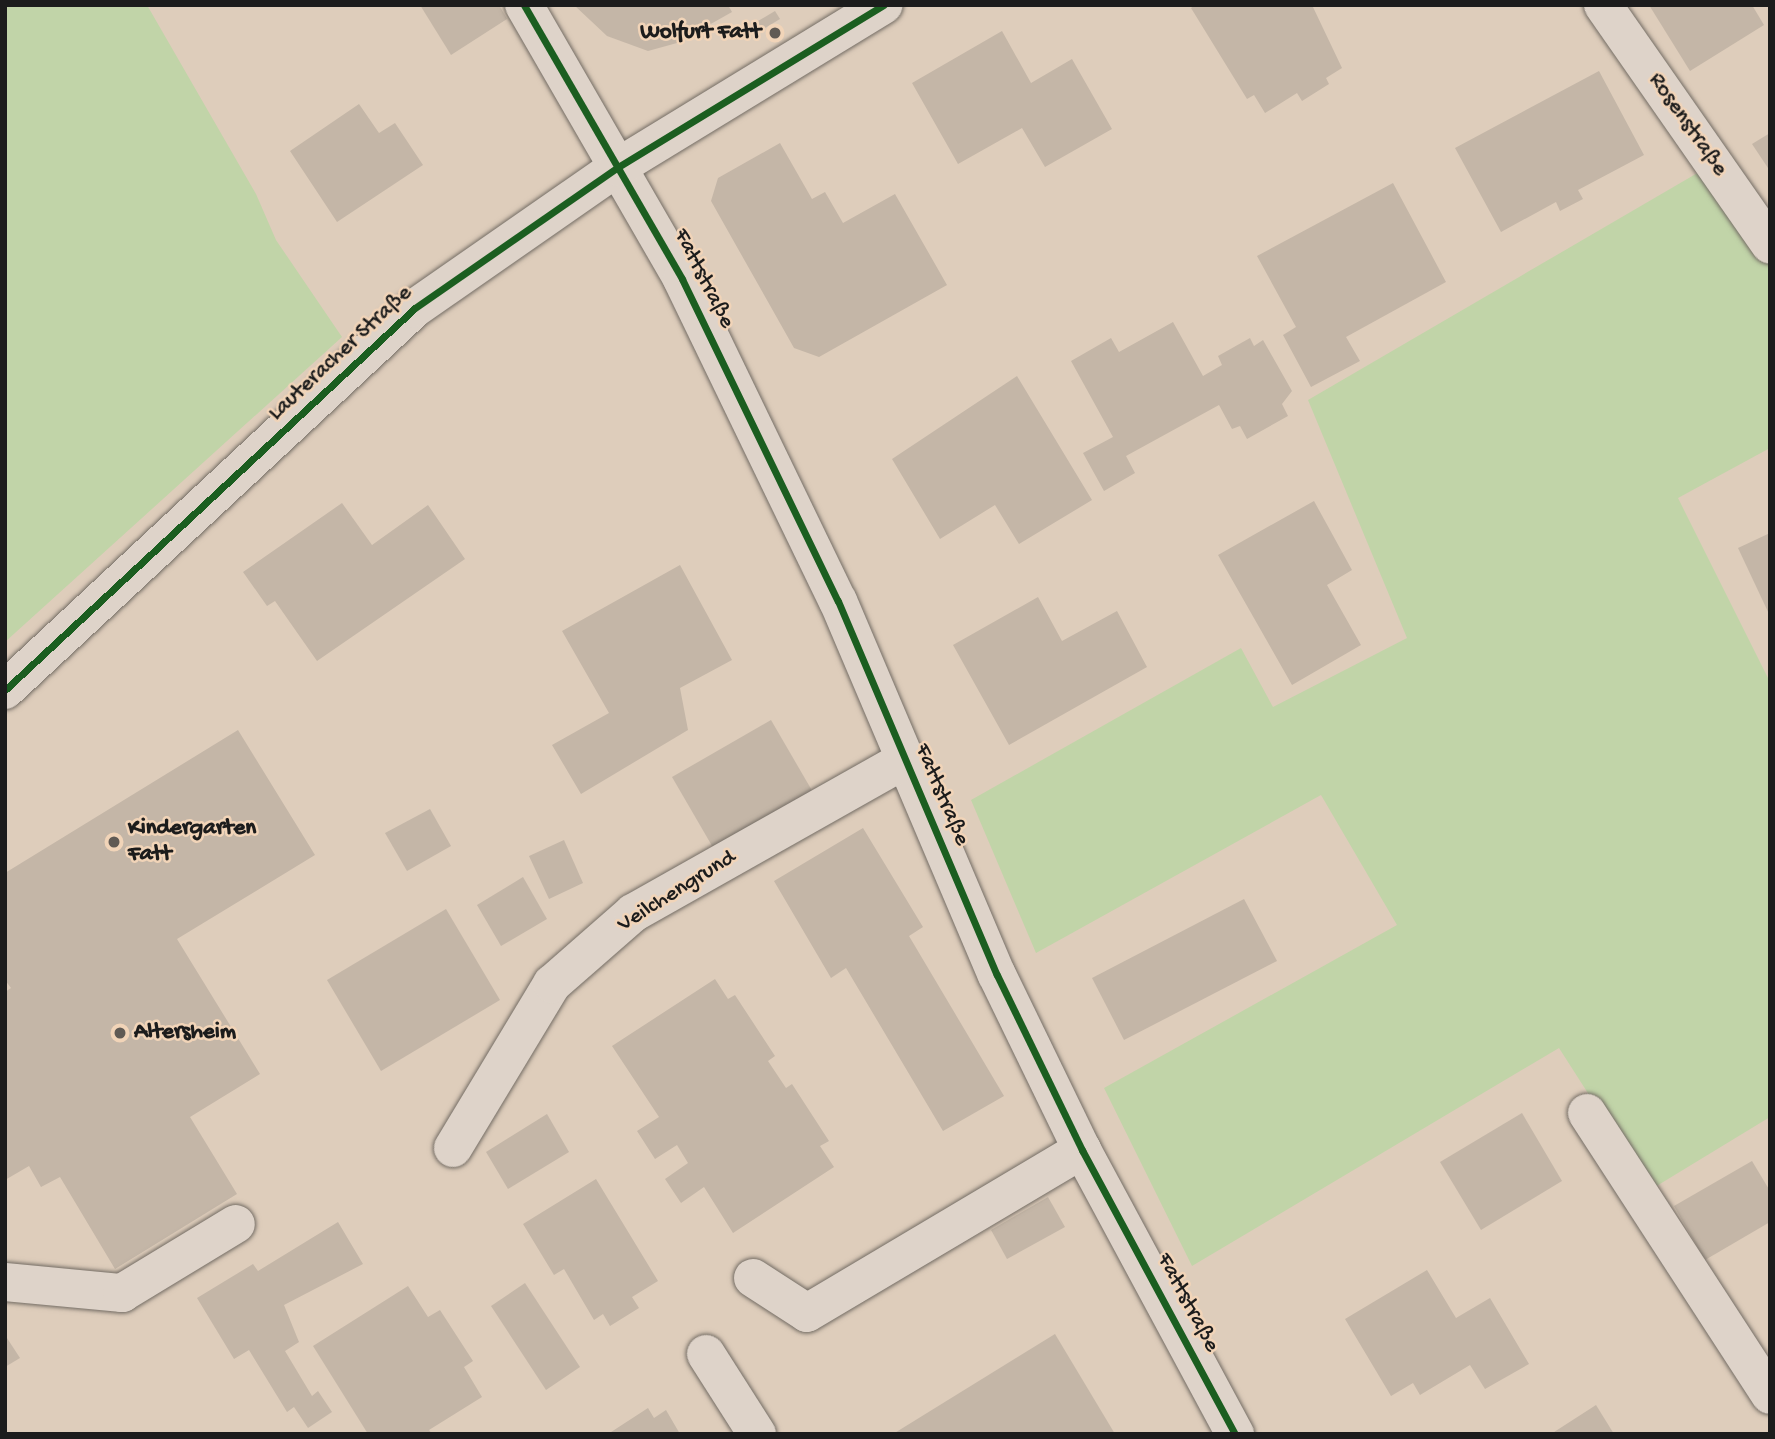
<!DOCTYPE html>
<meta charset="utf-8">
<style>
body{margin:0}
#map{position:relative;width:1775px;height:1439px;overflow:hidden;background:#decdbb;font-family:"Gochi Hand",sans-serif}
div>[style]{position:absolute}
.green>*{inset:0;background:#c1d4a8}
.building>*{inset:0;background:#c4b6a7}
.roads{filter:drop-shadow(0 0 2px #736c64) drop-shadow(0 0 2px #736c64)}
.minor>*{height:38px;margin:-19px;padding:0 19px;transform-origin:19px;border-radius:19px;background:#ded3c9}
.cycleway>*{height:7px;margin:-3.5px;padding:0 3.5px;transform-origin:3.5px;border-radius:3.5px;background:#1b5e20}
.dots>*{width:19px;height:19px;translate:-50% -50%;box-sizing:border-box;border:4px solid #f1d4b8;border-radius:50%}
span{translate:-50% -50%;white-space:nowrap;text-align:center;line-height:1.15;-webkit-text-stroke:5px #f1d4b8;paint-order:stroke}
.poi-label{font-size:23px;color:#1c1c1c;font-weight:700}
.right{translate:-100% -50%;text-align:right}
.left{translate:0 -50%;text-align:left}
.street-label{font-size:23px;color:#1c1c1c}
.frame{position:absolute;inset:0;border:7px solid #1c1c1c;pointer-events:none}
</style>
<div id="map">
<div class="green">
<div style="clip-path:polygon(5px 5px,147px 5px,256px 194px,276px 240px,342px 337px,5px 642px)"></div>
<div style="clip-path:polygon(1706px 168px,1770px 259px,1770px 448px,1678px 498px,1770px 682px,1770px 1117px,1650px 1190px,1559px 1048px,1192px 1266px,1104px 1088px,1397px 925px,1321px 795px,1036px 953px,971px 800px,1241px 648px,1273px 707px,1407px 638px,1308px 400px)"></div>
</div>
<div class="building">
<div style="clip-path:polygon(420px 5px,499px 5px,507px 19px,451px 55px)"></div>
<div style="clip-path:polygon(574px 5px,728px 5px,732px 12px,677px 43px,648px 51px,607px 36px)"></div>
<div style="clip-path:polygon(1195px 5px,1312px 5px,1342px 68px,1326px 78px,1329px 84px,1302px 101px,1297px 93px,1265px 113px,1254px 95px,1247px 99px,1191px 8px)"></div>
<div style="clip-path:polygon(1649px 5px,1752px 5px,1764px 25px,1690px 71px)"></div>
<div style="clip-path:polygon(775px 11px,780px 19px,758px 32px,753px 24px)"></div>
<div style="clip-path:polygon(1002px 31px,1031px 83px,1072px 59px,1112px 129px,1045px 167px,1022px 128px,958px 164px,912px 83px)"></div>
<div style="clip-path:polygon(1599px 71px,1644px 155px,1578px 190px,1583px 199px,1560px 211px,1556px 202px,1501px 232px,1455px 148px)"></div>
<div style="clip-path:polygon(359px 104px,379px 133px,395px 123px,423px 165px,337px 222px,290px 151px)"></div>
<div style="clip-path:polygon(1770px 133px,1770px 171px,1752px 144px)"></div>
<div style="clip-path:polygon(780px 143px,812px 199px,825px 192px,843px 223px,895px 194px,947px 285px,819px 357px,794px 348px,711px 201px,718px 178px)"></div>
<div style="clip-path:polygon(1393px 183px,1446px 282px,1346px 337px,1360px 361px,1311px 387px,1283px 335px,1296px 327px,1257px 256px)"></div>
<div style="clip-path:polygon(1173px 322px,1203px 376px,1222px 365px,1218px 356px,1250px 338px,1254px 346px,1263px 340px,1292px 391px,1282px 404px,1288px 416px,1247px 439px,1240px 426px,1232px 429px,1219px 405px,1126px 456px,1135px 473px,1104px 491px,1083px 453px,1113px 437px,1071px 361px,1111px 338px,1119px 352px)"></div>
<div style="clip-path:polygon(1017px 376px,1092px 500px,1019px 544px,995px 505px,940px 539px,892px 459px)"></div>
<div style="clip-path:polygon(1314px 501px,1352px 570px,1327px 585px,1361px 645px,1292px 685px,1218px 555px)"></div>
<div style="clip-path:polygon(342px 503px,372px 545px,428px 505px,465px 559px,317px 661px,275px 601px,267px 606px,243px 572px)"></div>
<div style="clip-path:polygon(1770px 533px,1770px 616px,1738px 548px)"></div>
<div style="clip-path:polygon(680px 565px,732px 660px,680px 688px,688px 730px,581px 794px,552px 745px,609px 713px,562px 631px)"></div>
<div style="clip-path:polygon(1038px 597px,1062px 641px,1117px 611px,1147px 667px,1009px 745px,953px 645px)"></div>
<div style="clip-path:polygon(771px 720px,814px 794px,715px 851px,672px 777px)"></div>
<div style="clip-path:polygon(238px 730px,315px 855px,177px 939px,260px 1074px,190px 1117px,237px 1194px,115px 1269px,60px 1177px,41px 1187px,29px 1166px,5px 1180px,5px 992px,11px 988px,5px 980px,5px 873px)"></div>
<div style="clip-path:polygon(430px 809px,451px 846px,407px 871px,385px 833px)"></div>
<div style="clip-path:polygon(863px 828px,923px 927px,909px 936px,1004px 1096px,943px 1131px,846px 968px,831px 978px,774px 881px)"></div>
<div style="clip-path:polygon(564px 840px,583px 883px,549px 899px,529px 856px)"></div>
<div style="clip-path:polygon(523px 877px,547px 919px,501px 946px,477px 905px)"></div>
<div style="clip-path:polygon(1244px 899px,1277px 961px,1124px 1040px,1092px 978px)"></div>
<div style="clip-path:polygon(446px 909px,500px 1000px,381px 1071px,327px 980px)"></div>
<div style="clip-path:polygon(715px 979px,728px 999px,735px 995px,775px 1056px,768px 1061px,786px 1088px,792px 1084px,829px 1141px,820px 1146px,834px 1167px,733px 1233px,704px 1187px,681px 1203px,665px 1179px,688px 1163px,677px 1145px,655px 1159px,637px 1131px,659px 1117px,612px 1046px)"></div>
<div style="clip-path:polygon(1522px 1113px,1562px 1181px,1481px 1230px,1440px 1162px)"></div>
<div style="clip-path:polygon(547px 1114px,569px 1152px,508px 1189px,486px 1152px)"></div>
<div style="clip-path:polygon(1752px 1161px,1770px 1191px,1770px 1222px,1705px 1260px,1674px 1206px)"></div>
<div style="clip-path:polygon(596px 1179px,658px 1281px,632px 1297px,639px 1308px,610px 1326px,603px 1314px,594px 1320px,564px 1269px,554px 1275px,523px 1224px)"></div>
<div style="clip-path:polygon(1048px 1197px,1065px 1227px,1007px 1259px,991px 1230px)"></div>
<div style="clip-path:polygon(338px 1222px,363px 1264px,284px 1305px,299px 1342px,285px 1351px,312px 1396px,318px 1391px,332px 1412px,308px 1428px,294px 1407px,287px 1412px,249px 1350px,234px 1359px,197px 1298px,253px 1264px,258px 1271px)"></div>
<div style="clip-path:polygon(1427px 1270px,1456px 1318px,1490px 1298px,1529px 1364px,1485px 1389px,1470px 1365px,1420px 1395px,1413px 1383px,1391px 1396px,1345px 1319px)"></div>
<div style="clip-path:polygon(525px 1283px,580px 1367px,546px 1390px,491px 1306px)"></div>
<div style="clip-path:polygon(408px 1286px,428px 1317px,440px 1310px,473px 1361px,464px 1367px,482px 1397px,429px 1430px,432px 1434px,368px 1434px,313px 1346px)"></div>
<div style="clip-path:polygon(1055px 1334px,1115px 1434px,893px 1434px)"></div>
<div style="clip-path:polygon(5px 1335px,20px 1358px,5px 1367px)"></div>
<div style="clip-path:polygon(1596px 1405px,1614px 1434px,1551px 1434px)"></div>
<div style="clip-path:polygon(648px 1408px,654px 1418px,666px 1410px,680px 1434px,608px 1434px)"></div>
</div>
<div class="roads">
<div class="minor">
<div style="left:524px;top:5px;width:316px;rotate:60deg"></div>
<div style="left:682px;top:279px;width:358px;rotate:64.2deg"></div>
<div style="left:838px;top:601px;width:406px;rotate:67deg"></div>
<div style="left:997px;top:975px;width:195px;rotate:64.1deg"></div>
<div style="left:1082px;top:1150px;width:323px;rotate:61.7deg"></div>
<div style="left:1603px;top:5px;width:292px;rotate:55.1deg"></div>
<div style="left:5px;top:690px;width:560px;rotate:-42.98deg"></div>
<div style="left:415px;top:308px;width:247px;rotate:-34.8deg"></div>
<div style="left:618px;top:167px;width:311px;rotate:-31.4deg"></div>
<div style="left:1587px;top:1113px;width:336px;rotate:57deg"></div>
<div style="left:453px;top:1148px;width:192px;rotate:-58.9deg"></div>
<div style="left:552px;top:984px;width:108px;rotate:-41.2deg"></div>
<div style="left:633px;top:913px;width:312px;rotate:-29.4deg"></div>
<div style="left:753px;top:1278px;width:64px;rotate:32.9deg"></div>
<div style="left:807px;top:1313px;width:320px;rotate:-30.7deg"></div>
<div style="left:5px;top:1282px;width:118px;rotate:5.4deg"></div>
<div style="left:122px;top:1293px;width:133px;rotate:-31.2deg"></div>
<div style="left:706px;top:1354px;width:95px;rotate:57.5deg"></div>
</div>
</div>
<div class="cycleway">
<div style="left:524px;top:5px;width:316px;rotate:60deg"></div>
<div style="left:682px;top:279px;width:358px;rotate:64.2deg"></div>
<div style="left:838px;top:601px;width:406px;rotate:67deg"></div>
<div style="left:997px;top:975px;width:195px;rotate:64.1deg"></div>
<div style="left:1082px;top:1150px;width:323px;rotate:61.7deg"></div>
<div style="left:5px;top:690px;width:560px;rotate:-42.98deg"></div>
<div style="left:415px;top:308px;width:247px;rotate:-34.8deg"></div>
<div style="left:618px;top:167px;width:311px;rotate:-31.4deg"></div>
</div>
<div class="dots">
<div style="left:775px;top:33px;background:#605a54"></div>
<div style="left:114px;top:842px;background:#605a54"></div>
<div style="left:120px;top:1033px;background:#605a54"></div>
</div>
<div class="poi-label">
<span class="right" style="left:761px;top:33px">Wolfurt Fatt</span>
<span class="left" style="left:128px;top:842px">Kindergarten<br>Fatt</span>
<span class="left" style="left:134px;top:1033px">Altersheim</span>
</div>
<div class="street-label">
<span style="left:1687px;top:125px;rotate:55deg">Rosenstraße</span>
<span style="left:703px;top:279px;rotate:63deg">Fattstraße</span>
<span style="left:341px;top:354px;rotate:-43deg">Lauteracher Straße</span>
<span style="left:941px;top:795px;rotate:67deg">Fattstraße</span>
<span style="left:677px;top:892px;rotate:-32deg">Veilchengrund</span>
<span style="left:1187px;top:1303px;rotate:62deg">Fattstraße</span>
</div>
<div class="frame"></div>
</div>
